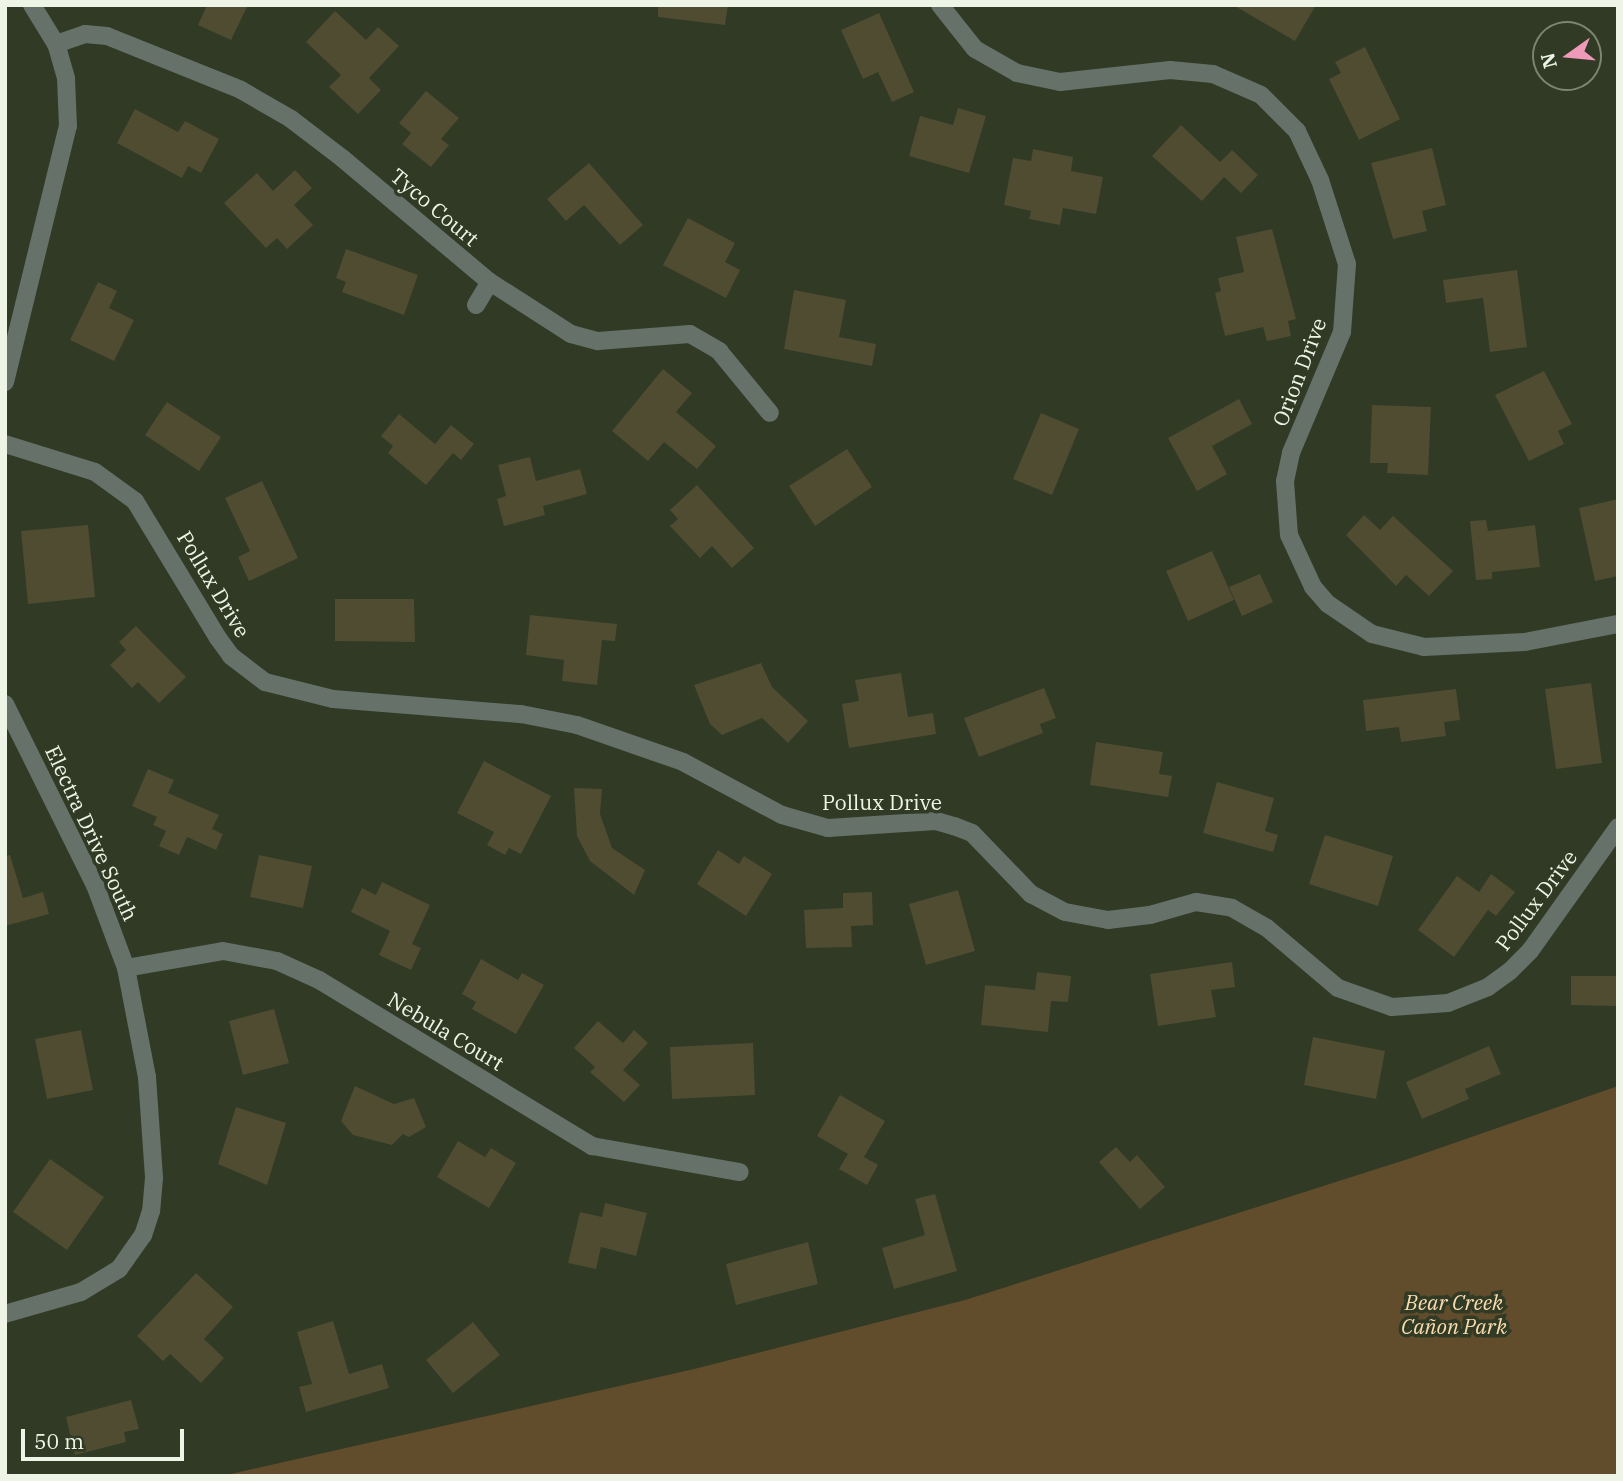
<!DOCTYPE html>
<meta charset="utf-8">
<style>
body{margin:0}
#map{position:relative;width:1623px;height:1481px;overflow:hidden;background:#303a24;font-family:"IBM Plex Serif",serif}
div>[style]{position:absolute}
.green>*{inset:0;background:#614c2c}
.building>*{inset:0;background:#4f4c32}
.street>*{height:18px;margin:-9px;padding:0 9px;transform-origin:9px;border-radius:9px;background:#667169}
span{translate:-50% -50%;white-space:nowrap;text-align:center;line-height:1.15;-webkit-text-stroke:7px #303a24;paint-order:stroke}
.street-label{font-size:21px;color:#eef5e7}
.park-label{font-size:21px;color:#fcdcaf;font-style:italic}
.frame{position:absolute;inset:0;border:7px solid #eef5e7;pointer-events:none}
.north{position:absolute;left:1532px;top:21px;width:70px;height:70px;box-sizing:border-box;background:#303a24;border:2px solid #7c8572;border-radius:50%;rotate:255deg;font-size:19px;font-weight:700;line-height:28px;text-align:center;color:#eef5e7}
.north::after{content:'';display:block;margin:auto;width:24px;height:32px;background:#ef9ab8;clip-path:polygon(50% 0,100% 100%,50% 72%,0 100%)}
.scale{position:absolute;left:21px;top:1429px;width:163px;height:32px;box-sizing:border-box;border:4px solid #eef5e7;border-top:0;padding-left:9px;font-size:21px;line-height:24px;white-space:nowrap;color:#eef5e7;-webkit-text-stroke:5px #303a24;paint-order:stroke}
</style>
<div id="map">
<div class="green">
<div style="clip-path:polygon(1618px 1086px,1618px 1476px,222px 1476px,694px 1369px,965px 1300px,1411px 1158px)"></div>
</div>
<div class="building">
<div style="clip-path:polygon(207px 5px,248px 5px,231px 40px,198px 25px)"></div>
<div style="clip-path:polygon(658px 5px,728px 5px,725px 25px,658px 17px)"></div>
<div style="clip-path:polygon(1233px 5px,1316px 5px,1295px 41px)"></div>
<div style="clip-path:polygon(335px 11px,366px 40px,378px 27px,399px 46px,369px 78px,381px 90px,358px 114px,329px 87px,341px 75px,306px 42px)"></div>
<div style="clip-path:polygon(879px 13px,914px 92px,892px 102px,878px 72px,863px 79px,841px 30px)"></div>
<div style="clip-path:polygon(1365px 47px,1400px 119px,1359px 140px,1329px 79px,1341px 73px,1335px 62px)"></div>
<div style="clip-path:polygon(426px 91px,459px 118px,441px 139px,449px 145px,431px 167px,402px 144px,411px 133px,399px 123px)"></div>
<div style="clip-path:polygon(958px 108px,986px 116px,969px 173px,909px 156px,920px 116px,953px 125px)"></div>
<div style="clip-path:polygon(135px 109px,178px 132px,185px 121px,219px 139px,201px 173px,188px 166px,182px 178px,117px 143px)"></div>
<div style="clip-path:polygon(1181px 125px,1220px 162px,1232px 150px,1258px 175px,1241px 193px,1224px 177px,1202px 201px,1152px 156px)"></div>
<div style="clip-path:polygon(1432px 148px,1446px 205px,1422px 211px,1427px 231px,1393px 239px,1371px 163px)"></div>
<div style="clip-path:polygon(1033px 149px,1073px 157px,1071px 171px,1103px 177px,1096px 214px,1063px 208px,1060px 225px,1029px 219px,1031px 211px,1004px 205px,1013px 158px,1031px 161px)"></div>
<div style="clip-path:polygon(589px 163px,643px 225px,620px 245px,584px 205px,566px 221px,547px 199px)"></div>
<div style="clip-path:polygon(295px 170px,312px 188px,294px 205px,313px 225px,287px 249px,277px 238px,266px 248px,224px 203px,257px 173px,273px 191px)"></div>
<div style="clip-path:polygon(688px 218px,735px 243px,725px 262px,740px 270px,726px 298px,663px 265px)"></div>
<div style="clip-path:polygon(1272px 229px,1296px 319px,1288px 321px,1291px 336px,1267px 341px,1263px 327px,1225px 336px,1215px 293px,1221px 291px,1218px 278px,1244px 272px,1236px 237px)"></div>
<div style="clip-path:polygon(346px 249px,418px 275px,404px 315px,342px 292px,346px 282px,336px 278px)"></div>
<div style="clip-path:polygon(1517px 270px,1527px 347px,1490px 352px,1483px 298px,1446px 303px,1443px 280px)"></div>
<div style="clip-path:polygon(98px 282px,117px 291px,109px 308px,134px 320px,114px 361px,70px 340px)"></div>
<div style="clip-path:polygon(794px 290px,846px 300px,839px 337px,876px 344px,872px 366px,784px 349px)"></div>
<div style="clip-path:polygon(663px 369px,692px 393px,676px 412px,716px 446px,697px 469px,664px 442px,648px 461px,612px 431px)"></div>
<div style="clip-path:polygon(1544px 371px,1572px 424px,1558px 431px,1564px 444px,1529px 461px,1495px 395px)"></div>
<div style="clip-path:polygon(1239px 399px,1252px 424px,1212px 446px,1227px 474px,1197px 491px,1168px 438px)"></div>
<div style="clip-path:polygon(167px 402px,221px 437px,199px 471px,145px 435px)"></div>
<div style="clip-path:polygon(1372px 405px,1431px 407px,1428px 475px,1387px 473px,1388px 463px,1370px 463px)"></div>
<div style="clip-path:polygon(1041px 413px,1079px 429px,1052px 495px,1013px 479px)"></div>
<div style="clip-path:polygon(399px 414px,435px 444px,451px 425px,474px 444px,461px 460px,453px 453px,426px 485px,388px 453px,393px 446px,381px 436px)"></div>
<div style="clip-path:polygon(847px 449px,872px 487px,815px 526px,789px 486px)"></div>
<div style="clip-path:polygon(530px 457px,536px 481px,580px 469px,587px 494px,543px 506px,545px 515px,504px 526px,497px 499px,506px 496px,498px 465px)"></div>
<div style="clip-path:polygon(262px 481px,298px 558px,249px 581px,238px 557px,250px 551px,225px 498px)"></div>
<div style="clip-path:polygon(697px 485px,754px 548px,732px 568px,712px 546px,700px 558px,670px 526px,678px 519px,670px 510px)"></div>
<div style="clip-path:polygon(1618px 499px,1618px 576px,1595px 581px,1579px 508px)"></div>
<div style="clip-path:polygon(1364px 515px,1380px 530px,1393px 516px,1453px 571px,1429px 596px,1406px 575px,1396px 586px,1346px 535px)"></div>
<div style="clip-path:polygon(1486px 520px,1488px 531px,1535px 525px,1540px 567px,1492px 572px,1492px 579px,1476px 580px,1470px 521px)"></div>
<div style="clip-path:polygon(88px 525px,95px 597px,28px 604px,21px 531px)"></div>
<div style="clip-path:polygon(1212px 551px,1234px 600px,1188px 621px,1166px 571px)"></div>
<div style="clip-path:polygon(1260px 574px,1273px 602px,1242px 616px,1229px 587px)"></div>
<div style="clip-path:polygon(335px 599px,414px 599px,415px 642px,335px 641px)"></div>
<div style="clip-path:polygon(530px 615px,617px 624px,615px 641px,602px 640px,597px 685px,562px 681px,564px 660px,526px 655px)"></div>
<div style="clip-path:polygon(136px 626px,186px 677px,159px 703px,138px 682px,132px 688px,110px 665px,126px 650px,119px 642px)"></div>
<div style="clip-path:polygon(761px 663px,772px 687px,808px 721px,788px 743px,762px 718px,722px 735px,710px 724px,694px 685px)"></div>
<div style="clip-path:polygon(901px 673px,908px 717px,933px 713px,936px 734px,849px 748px,842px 704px,859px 701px,855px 680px)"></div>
<div style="clip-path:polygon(1591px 683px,1602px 763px,1556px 769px,1545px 689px)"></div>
<div style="clip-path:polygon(1044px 688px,1056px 718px,1040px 724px,1043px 733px,979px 757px,964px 718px)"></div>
<div style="clip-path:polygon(1456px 689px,1460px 720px,1444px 722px,1446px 736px,1401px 742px,1399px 727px,1366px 731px,1363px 700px)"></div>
<div style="clip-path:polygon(1096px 742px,1163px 752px,1159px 774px,1172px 776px,1168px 797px,1090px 785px)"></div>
<div style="clip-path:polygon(484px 761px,551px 796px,521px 854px,509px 848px,505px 855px,487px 845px,494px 832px,457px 813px)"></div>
<div style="clip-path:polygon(148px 769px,174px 780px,168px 793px,219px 815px,212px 829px,223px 834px,216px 850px,187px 837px,179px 855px,159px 846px,166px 831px,153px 825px,157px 817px,132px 806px)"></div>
<div style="clip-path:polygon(1217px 782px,1274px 798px,1265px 831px,1278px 835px,1273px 852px,1203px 833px)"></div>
<div style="clip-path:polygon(574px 788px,602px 789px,600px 814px,612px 848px,645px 870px,634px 895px,590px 861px,577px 836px)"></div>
<div style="clip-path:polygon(1325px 835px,1393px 856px,1378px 906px,1309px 884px)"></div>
<div style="clip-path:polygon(718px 850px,739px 864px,744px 856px,772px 874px,746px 916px,697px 884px)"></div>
<div style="clip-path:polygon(10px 855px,23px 898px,43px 892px,49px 914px,5px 926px,5px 856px)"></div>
<div style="clip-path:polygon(259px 855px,312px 866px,303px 908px,250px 897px)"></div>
<div style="clip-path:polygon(1491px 874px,1515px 892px,1496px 916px,1488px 910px,1454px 957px,1418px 930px,1457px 876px,1479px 892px)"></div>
<div style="clip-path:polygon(382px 882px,430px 905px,412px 944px,421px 948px,411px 970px,379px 955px,390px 931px,351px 912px,362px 888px,376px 895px)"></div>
<div style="clip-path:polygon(958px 890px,975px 951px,926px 965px,909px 904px)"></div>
<div style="clip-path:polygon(872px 892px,873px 925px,851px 926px,852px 947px,806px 948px,804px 910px,843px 908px,843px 893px)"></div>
<div style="clip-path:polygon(481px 959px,518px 980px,522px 973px,544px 985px,516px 1034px,472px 1009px,476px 1002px,462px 994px)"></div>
<div style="clip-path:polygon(1232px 962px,1235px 987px,1211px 990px,1216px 1017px,1158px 1026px,1150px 974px)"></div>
<div style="clip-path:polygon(1037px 972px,1071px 976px,1068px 1002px,1051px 1001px,1048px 1032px,981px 1025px,985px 985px,1035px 990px)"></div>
<div style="clip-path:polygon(1571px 976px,1618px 976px,1618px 1006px,1571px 1005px)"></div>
<div style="clip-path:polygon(274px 1009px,289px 1063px,243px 1075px,229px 1021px)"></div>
<div style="clip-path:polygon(598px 1021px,623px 1043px,634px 1030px,648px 1043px,623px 1070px,640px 1085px,624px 1102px,590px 1072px,595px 1067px,574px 1048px)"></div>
<div style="clip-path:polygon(81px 1030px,93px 1090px,47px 1099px,35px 1039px)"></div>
<div style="clip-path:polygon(1313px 1037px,1385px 1051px,1376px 1099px,1304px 1085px)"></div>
<div style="clip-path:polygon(753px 1043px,755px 1095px,672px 1099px,670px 1047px)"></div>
<div style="clip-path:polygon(1489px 1046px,1501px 1074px,1465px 1089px,1469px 1099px,1422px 1119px,1406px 1082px)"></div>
<div style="clip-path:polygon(355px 1086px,394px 1104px,414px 1098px,426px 1127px,409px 1137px,403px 1134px,392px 1145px,353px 1135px,341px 1121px)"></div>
<div style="clip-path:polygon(840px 1095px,885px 1121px,864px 1157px,878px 1165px,867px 1185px,839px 1169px,848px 1154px,817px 1136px)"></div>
<div style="clip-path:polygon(236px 1107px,286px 1123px,267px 1185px,218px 1164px)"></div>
<div style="clip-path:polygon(458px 1141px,485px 1157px,491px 1148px,516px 1163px,489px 1208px,437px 1177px)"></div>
<div style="clip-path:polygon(1116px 1147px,1130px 1162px,1137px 1155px,1165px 1187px,1140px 1209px,1099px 1162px)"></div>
<div style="clip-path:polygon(50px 1159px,104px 1197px,67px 1250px,13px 1212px)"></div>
<div style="clip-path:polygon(935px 1194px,957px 1271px,894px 1289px,882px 1248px,925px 1235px,915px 1199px)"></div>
<div style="clip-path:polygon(605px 1203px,647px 1213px,636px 1256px,601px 1247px,596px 1269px,568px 1263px,580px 1212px,602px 1217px)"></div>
<div style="clip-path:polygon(808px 1242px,818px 1284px,736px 1305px,726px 1264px)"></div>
<div style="clip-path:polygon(196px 1273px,233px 1307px,204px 1339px,224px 1358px,201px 1383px,170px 1354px,163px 1361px,137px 1336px)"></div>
<div style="clip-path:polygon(333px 1321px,349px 1374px,382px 1364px,389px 1388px,306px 1412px,299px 1387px,312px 1384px,297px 1332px)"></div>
<div style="clip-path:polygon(473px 1322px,500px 1355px,453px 1393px,426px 1360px)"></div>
<div style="clip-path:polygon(131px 1400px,139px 1429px,124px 1432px,126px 1442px,75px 1455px,66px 1417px)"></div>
</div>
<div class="street">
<div style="left:940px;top:5px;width:56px;rotate:51.5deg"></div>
<div style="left:975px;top:49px;width:48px;rotate:29.7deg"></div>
<div style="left:1017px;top:73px;width:44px;rotate:11.8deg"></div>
<div style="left:1060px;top:82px;width:111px;rotate:-6.2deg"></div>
<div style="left:1170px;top:70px;width:43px;rotate:5.3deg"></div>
<div style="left:1213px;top:74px;width:52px;rotate:23.6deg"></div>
<div style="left:1261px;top:95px;width:51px;rotate:45deg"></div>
<div style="left:1297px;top:131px;width:54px;rotate:64.9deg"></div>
<div style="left:1320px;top:180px;width:88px;rotate:72.2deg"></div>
<div style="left:1347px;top:264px;width:68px;rotate:94.2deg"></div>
<div style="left:1342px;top:332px;width:131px;rotate:112.9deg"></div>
<div style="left:1291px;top:453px;width:29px;rotate:102deg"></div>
<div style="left:1285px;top:481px;width:54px;rotate:85.8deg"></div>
<div style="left:1289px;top:535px;width:57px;rotate:65.2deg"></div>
<div style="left:1313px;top:587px;width:23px;rotate:49deg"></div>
<div style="left:1328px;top:604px;width:53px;rotate:34.3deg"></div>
<div style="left:1372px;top:634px;width:54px;rotate:14deg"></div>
<div style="left:1424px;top:647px;width:101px;rotate:-2.8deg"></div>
<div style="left:1525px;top:642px;width:95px;rotate:-11deg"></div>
<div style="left:56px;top:44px;width:31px;rotate:-19deg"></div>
<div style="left:85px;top:34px;width:22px;rotate:5deg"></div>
<div style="left:107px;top:36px;width:144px;rotate:21.9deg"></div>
<div style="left:241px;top:90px;width:58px;rotate:30.1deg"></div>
<div style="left:291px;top:119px;width:64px;rotate:37.4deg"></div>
<div style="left:342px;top:158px;width:193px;rotate:40deg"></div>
<div style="left:490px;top:282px;width:96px;rotate:32.7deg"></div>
<div style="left:571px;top:334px;width:28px;rotate:15deg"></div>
<div style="left:598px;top:341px;width:92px;rotate:-4.4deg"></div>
<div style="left:690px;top:334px;width:34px;rotate:30deg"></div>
<div style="left:719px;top:351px;width:80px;rotate:50.6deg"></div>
<div style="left:476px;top:305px;width:27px;rotate:-59deg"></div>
<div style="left:5px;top:382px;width:264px;rotate:-76.2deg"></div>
<div style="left:68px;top:126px;width:48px;rotate:-92.4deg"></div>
<div style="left:66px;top:78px;width:35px;rotate:-106deg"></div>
<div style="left:56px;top:44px;width:46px;rotate:-121.6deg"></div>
<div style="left:5px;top:444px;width:94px;rotate:17.3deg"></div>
<div style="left:95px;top:472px;width:49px;rotate:35.9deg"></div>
<div style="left:135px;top:501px;width:160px;rotate:58.8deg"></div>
<div style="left:218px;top:638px;width:22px;rotate:54deg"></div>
<div style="left:231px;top:656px;width:43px;rotate:37.4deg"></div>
<div style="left:265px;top:682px;width:70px;rotate:14deg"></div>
<div style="left:333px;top:699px;width:189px;rotate:4.6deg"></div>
<div style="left:521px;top:714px;width:57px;rotate:11.1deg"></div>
<div style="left:577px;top:725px;width:112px;rotate:19.2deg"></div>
<div style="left:683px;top:762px;width:112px;rotate:28.2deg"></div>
<div style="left:782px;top:815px;width:48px;rotate:15.8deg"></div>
<div style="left:828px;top:828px;width:108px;rotate:-3.7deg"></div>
<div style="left:936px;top:821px;width:19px;rotate:16deg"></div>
<div style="left:954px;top:826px;width:19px;rotate:21deg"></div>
<div style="left:972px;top:833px;width:85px;rotate:46deg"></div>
<div style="left:1031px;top:894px;width:38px;rotate:28deg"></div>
<div style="left:1065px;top:912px;width:44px;rotate:10.5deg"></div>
<div style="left:1108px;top:920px;width:42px;rotate:-6.8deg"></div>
<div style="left:1150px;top:915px;width:48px;rotate:-15.8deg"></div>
<div style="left:1196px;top:902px;width:36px;rotate:9deg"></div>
<div style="left:1232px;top:908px;width:40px;rotate:29.7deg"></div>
<div style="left:1267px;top:928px;width:93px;rotate:40.2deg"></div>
<div style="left:1338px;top:988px;width:57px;rotate:19.4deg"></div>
<div style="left:1392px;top:1007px;width:56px;rotate:-4.1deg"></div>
<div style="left:1448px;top:1003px;width:43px;rotate:-21.8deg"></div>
<div style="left:1488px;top:987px;width:27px;rotate:-36deg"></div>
<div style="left:1510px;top:971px;width:28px;rotate:-45deg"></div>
<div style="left:1530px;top:951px;width:152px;rotate:-54.6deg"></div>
<div style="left:5px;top:704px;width:202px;rotate:63.6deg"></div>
<div style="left:95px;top:885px;width:89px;rotate:69.5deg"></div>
<div style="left:126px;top:968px;width:111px;rotate:79.1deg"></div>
<div style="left:147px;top:1077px;width:101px;rotate:86deg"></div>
<div style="left:154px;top:1178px;width:33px;rotate:95deg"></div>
<div style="left:151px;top:1211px;width:25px;rotate:108deg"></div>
<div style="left:143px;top:1235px;width:42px;rotate:125.2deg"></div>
<div style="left:119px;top:1269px;width:44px;rotate:148.8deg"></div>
<div style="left:81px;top:1292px;width:79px;rotate:163.9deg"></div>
<div style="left:126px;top:968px;width:98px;rotate:-9.9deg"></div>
<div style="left:223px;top:951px;width:55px;rotate:10.5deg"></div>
<div style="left:277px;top:961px;width:46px;rotate:24.3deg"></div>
<div style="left:319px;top:980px;width:320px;rotate:31.3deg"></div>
<div style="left:592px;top:1146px;width:150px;rotate:10deg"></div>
</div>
<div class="street-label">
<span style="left:435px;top:207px;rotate:40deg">Tyco Court</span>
<span style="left:1299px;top:372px;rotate:-69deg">Orion Drive</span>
<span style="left:214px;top:584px;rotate:59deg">Pollux Drive</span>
<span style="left:882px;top:802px">Pollux Drive</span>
<span style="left:92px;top:833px;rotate:65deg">Electra Drive South</span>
<span style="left:1536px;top:900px;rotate:-53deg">Pollux Drive</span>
<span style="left:446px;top:1031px;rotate:31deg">Nebula Court</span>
</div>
<div class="park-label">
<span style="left:1454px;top:1314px">Bear Creek<br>Cañon Park</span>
</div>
<div class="frame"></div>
<div class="north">N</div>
<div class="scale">50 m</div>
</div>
